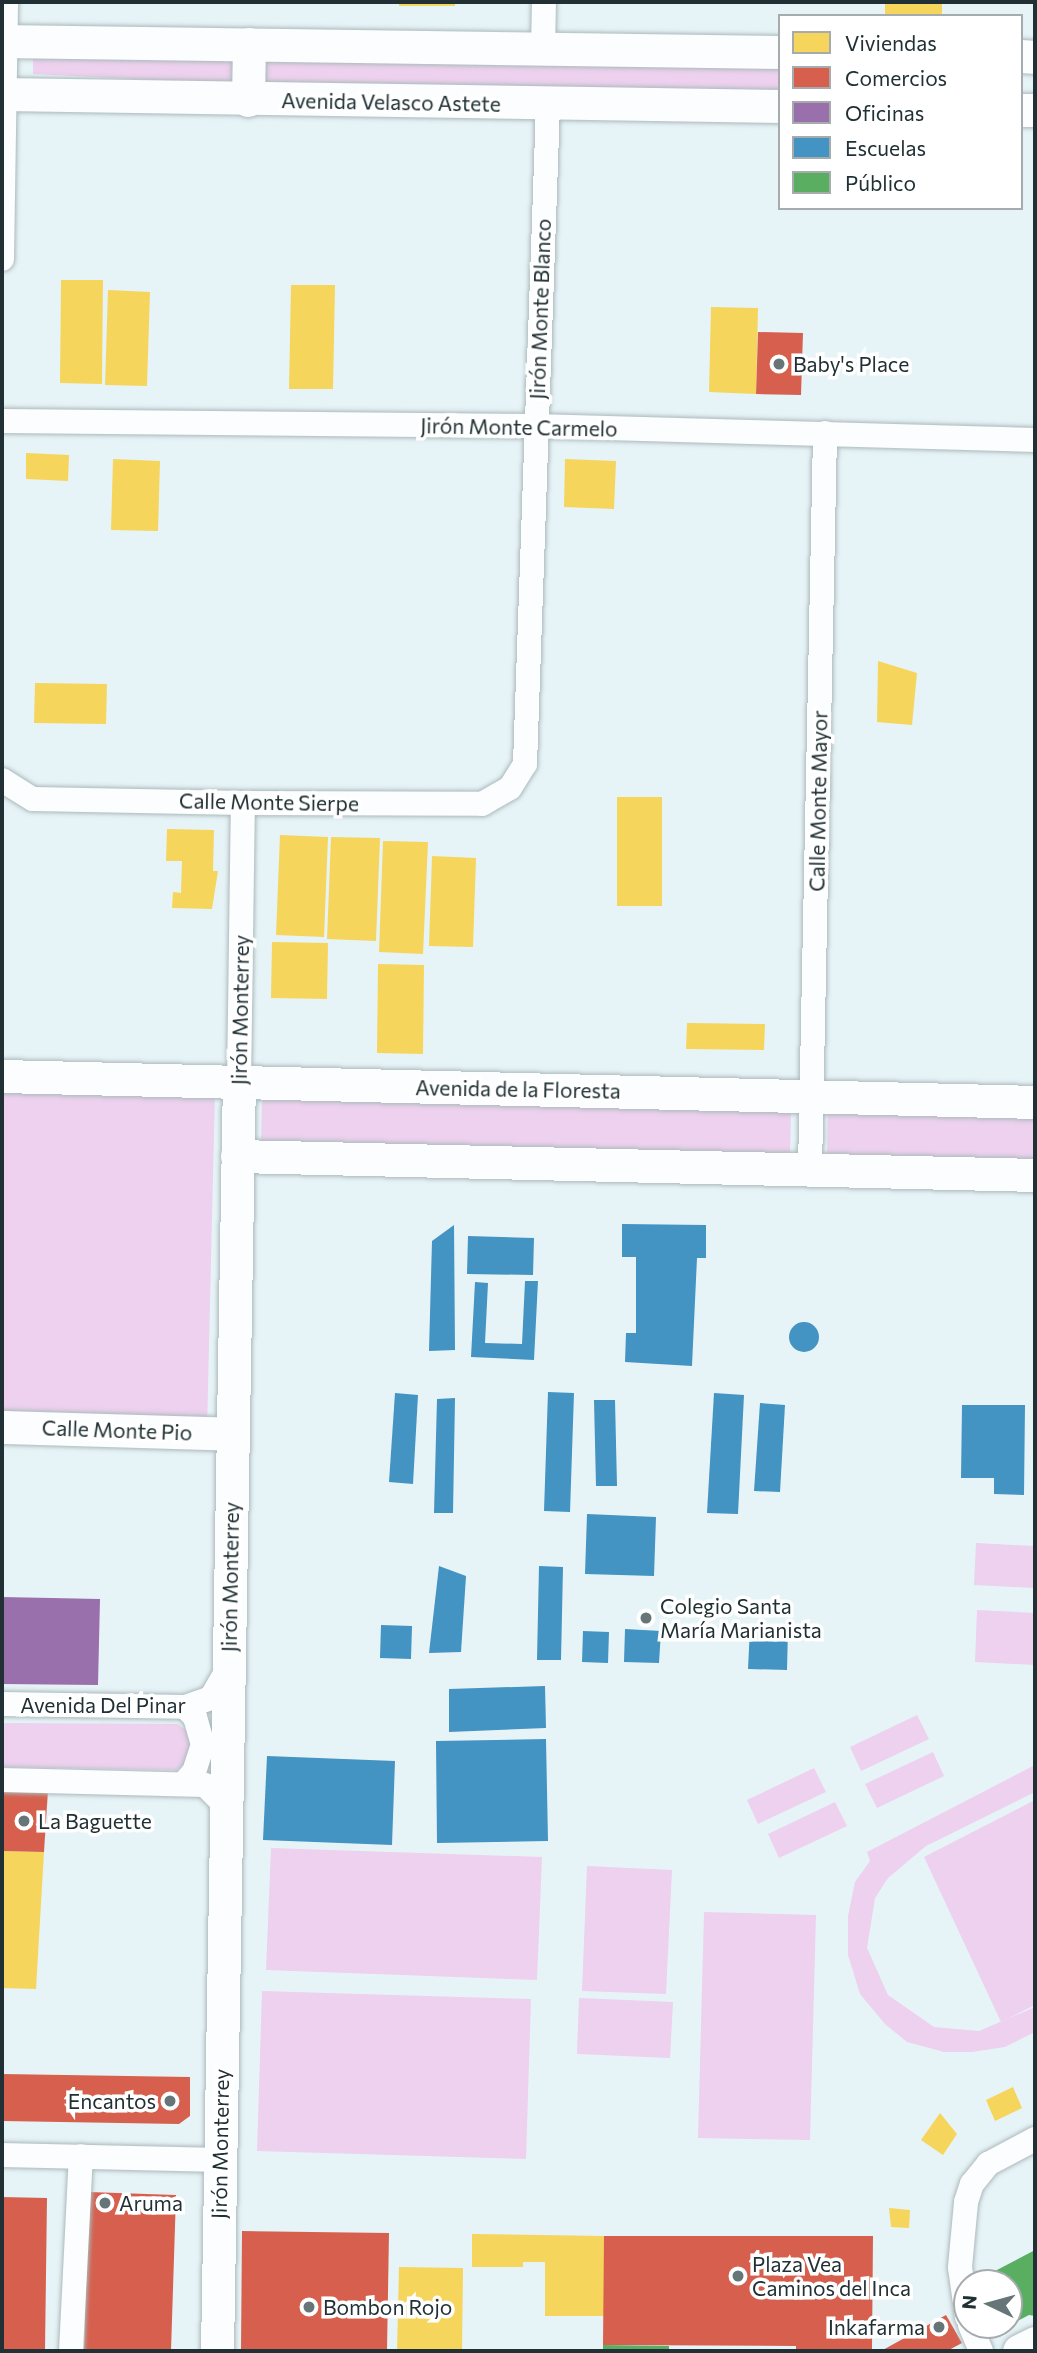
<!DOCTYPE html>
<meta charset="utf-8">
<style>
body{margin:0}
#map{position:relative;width:1037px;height:2353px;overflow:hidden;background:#e7f4f7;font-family:Commissioner,sans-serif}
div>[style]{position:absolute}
.green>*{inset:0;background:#edd1ee}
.homes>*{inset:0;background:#f6d55c}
.shops>*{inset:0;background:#d6604d}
.offices>*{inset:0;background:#9970ab}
.schools>*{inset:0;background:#4393c3}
.round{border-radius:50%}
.public>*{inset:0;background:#5aae61}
.roads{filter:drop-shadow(0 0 2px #acb9bc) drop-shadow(0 0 2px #acb9bc)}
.street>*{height:24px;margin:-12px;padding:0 12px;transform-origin:12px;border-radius:12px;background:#fbfdfe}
.secondary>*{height:33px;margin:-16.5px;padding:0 16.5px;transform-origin:16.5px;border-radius:16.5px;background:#fbfdfe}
.dots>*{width:19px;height:19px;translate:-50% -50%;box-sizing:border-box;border:4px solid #fff;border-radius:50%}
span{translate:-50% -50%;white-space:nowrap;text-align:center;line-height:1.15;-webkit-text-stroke:7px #fff;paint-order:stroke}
.street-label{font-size:21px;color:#203034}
.poi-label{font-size:21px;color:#203034}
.left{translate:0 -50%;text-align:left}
.right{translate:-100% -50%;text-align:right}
.frame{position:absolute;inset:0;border:4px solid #203034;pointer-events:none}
.legend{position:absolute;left:778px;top:14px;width:245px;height:196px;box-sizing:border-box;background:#fff;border:2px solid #a6acae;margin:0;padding:9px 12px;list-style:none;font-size:21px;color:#203034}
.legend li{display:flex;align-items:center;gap:14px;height:35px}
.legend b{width:35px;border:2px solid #a6acae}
.north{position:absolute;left:953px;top:2269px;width:70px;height:70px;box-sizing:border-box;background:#fff;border:2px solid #a6acae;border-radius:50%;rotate:275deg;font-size:19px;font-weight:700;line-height:28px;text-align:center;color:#203034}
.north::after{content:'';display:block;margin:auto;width:24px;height:32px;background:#667578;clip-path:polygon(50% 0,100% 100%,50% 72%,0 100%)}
</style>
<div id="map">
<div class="green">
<div style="clip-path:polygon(33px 53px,234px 59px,233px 84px,33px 74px)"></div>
<div style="clip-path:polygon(263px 62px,780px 66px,780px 98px,261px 93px)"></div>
<div style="clip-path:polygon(2px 1090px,215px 1093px,207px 1430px,2px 1421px)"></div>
<div style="clip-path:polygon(262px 1099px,791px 1110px,790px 1155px,261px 1144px)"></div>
<div style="clip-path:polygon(828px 1109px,1035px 1114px,1035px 1159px,827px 1154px)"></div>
<div style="clip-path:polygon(976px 1543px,1035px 1546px,1035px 1588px,974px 1585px)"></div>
<div style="clip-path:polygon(977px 1610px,1035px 1613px,1035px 1665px,975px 1662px)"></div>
<div style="clip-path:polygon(917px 1715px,929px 1739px,861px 1771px,850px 1747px)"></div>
<div style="clip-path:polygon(2px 1723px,178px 1724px,188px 1732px,193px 1746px,188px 1761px,176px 1770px,2px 1767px)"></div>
<div style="clip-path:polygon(933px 1752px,944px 1776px,877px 1808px,865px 1784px)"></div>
<div style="clip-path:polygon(1035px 1765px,1035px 1792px,926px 1846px,888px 1878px,875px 1898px,867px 1948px,888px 1995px,934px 2027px,979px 2031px,1035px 2007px,1035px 2032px,1005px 2047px,972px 2052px,944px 2052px,907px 2042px,885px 2024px,860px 1994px,848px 1955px,848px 1916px,855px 1882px,870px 1861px,867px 1852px)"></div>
<div style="clip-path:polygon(814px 1768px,826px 1792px,758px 1824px,747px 1800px)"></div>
<div style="clip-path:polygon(1035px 1800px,1035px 2005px,1001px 2022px,924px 1857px)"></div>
<div style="clip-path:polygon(835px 1802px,847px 1826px,779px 1858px,768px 1834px)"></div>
<div style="clip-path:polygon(271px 1848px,542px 1857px,537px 1980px,266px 1970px)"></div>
<div style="clip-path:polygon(587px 1866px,672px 1870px,666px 1994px,582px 1991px)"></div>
<div style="clip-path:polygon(704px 1912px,816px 1915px,810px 2140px,698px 2138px)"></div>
<div style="clip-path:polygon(262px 1991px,531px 1999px,526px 2159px,257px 2151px)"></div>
<div style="clip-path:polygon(579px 1998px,673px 2002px,670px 2058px,577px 2054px)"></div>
</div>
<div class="homes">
<div style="clip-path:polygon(399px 2px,455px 2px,455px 6px,399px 6px)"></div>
<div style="clip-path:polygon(885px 2px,942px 2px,942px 16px,885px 16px)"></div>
<div style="clip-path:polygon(61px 280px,103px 280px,102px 384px,60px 383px)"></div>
<div style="clip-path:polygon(291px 285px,335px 285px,333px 389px,289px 389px)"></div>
<div style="clip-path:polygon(108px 290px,150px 292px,147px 386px,105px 385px)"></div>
<div style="clip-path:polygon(711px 307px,758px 308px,756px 394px,709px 392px)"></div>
<div style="clip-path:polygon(26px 453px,69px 455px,68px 481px,26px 479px)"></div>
<div style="clip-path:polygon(113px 459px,160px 461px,158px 531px,111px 530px)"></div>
<div style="clip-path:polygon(565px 459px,616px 461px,614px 509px,564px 507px)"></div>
<div style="clip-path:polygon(878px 661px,917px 673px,912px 725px,877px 722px)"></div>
<div style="clip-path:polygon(35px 683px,107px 684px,106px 724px,34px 723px)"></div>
<div style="clip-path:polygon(617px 797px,662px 797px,662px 906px,617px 906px)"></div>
<div style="clip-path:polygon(167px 829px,214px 830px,213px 871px,218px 871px,212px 909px,172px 908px,173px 892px,181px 893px,182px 861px,166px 861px)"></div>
<div style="clip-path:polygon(280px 835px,328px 837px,324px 937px,276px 935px)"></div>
<div style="clip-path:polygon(331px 837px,380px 838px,376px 941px,327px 939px)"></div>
<div style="clip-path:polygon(383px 841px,428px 842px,423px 954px,379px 952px)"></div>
<div style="clip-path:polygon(432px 856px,476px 858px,473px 947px,429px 946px)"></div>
<div style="clip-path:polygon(272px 942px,328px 943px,327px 999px,271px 998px)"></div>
<div style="clip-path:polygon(378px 964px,424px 965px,423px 1054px,377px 1053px)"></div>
<div style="clip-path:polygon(687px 1023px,765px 1024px,764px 1050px,686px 1049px)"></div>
<div style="clip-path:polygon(2px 1851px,44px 1852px,36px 1989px,2px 1988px)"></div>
<div style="clip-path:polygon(1013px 2087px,1022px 2108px,995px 2121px,986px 2100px)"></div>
<div style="clip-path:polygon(940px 2113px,957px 2134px,943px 2155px,921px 2140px)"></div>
<div style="clip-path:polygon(889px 2208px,910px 2210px,909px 2228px,891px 2227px)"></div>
<div style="clip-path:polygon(472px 2234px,604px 2236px,604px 2316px,545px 2316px,545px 2262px,523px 2262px,523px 2267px,472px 2267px)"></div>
<div style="clip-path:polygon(399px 2267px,463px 2268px,462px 2351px,397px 2351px)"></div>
</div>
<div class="shops">
<div style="clip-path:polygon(758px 332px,803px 333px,801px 395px,756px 394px)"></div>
<div style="clip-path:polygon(2px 1790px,48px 1790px,44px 1852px,2px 1851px)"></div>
<div style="clip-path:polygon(2px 2074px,190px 2077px,190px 2116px,179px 2124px,2px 2121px)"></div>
<div style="clip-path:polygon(89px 2192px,176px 2195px,171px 2351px,84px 2351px)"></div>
<div style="clip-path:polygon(2px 2197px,47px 2198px,45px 2351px,2px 2351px)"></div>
<div style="clip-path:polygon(242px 2231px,389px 2233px,387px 2351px,241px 2351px)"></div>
<div style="clip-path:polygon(604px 2236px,873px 2236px,872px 2351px,796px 2351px,796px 2346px,603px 2345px)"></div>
<div style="clip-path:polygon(946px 2315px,962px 2343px,947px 2351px,881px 2351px)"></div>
</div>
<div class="offices">
<div style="clip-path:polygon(2px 1597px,100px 1599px,98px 1685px,2px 1684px)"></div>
</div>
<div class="schools">
<div style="clip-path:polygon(622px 1224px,706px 1225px,706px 1258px,697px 1258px,692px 1366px,625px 1362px,626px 1333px,636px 1333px,636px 1257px,622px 1257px)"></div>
<div style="clip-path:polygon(454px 1225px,455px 1350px,429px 1351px,432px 1241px)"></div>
<div style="clip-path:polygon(468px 1236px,534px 1238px,533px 1275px,467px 1274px)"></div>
<div style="clip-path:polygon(525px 1281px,538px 1281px,534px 1360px,471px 1357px,475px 1282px,488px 1283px,485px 1343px,522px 1344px)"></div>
<div class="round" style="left:789px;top:1322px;width:30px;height:30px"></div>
<div style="clip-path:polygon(548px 1392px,574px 1393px,570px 1512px,544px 1511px)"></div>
<div style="clip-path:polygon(395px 1393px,418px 1395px,413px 1484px,389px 1482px)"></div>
<div style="clip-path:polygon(714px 1393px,744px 1395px,738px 1514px,707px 1513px)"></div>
<div style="clip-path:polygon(455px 1398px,453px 1513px,434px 1513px,437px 1399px)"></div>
<div style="clip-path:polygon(594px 1400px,615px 1400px,617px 1486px,596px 1486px)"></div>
<div style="clip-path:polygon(760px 1403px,785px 1405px,780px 1492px,754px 1491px)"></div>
<div style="clip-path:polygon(962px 1405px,1025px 1405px,1024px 1495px,994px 1494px,994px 1478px,961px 1478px)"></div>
<div style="clip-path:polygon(587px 1514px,656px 1517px,654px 1576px,585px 1574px)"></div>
<div style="clip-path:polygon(439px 1566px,466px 1576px,461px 1652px,429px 1653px)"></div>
<div style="clip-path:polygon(539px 1566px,563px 1567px,561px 1660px,537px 1660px)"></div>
<div style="clip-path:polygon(381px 1625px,412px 1626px,411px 1659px,380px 1658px)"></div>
<div style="clip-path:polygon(750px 1628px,788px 1629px,787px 1670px,748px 1669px)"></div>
<div style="clip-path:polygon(625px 1629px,661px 1631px,659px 1663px,624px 1662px)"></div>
<div style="clip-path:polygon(583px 1631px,609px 1632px,608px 1663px,582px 1662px)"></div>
<div style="clip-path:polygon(545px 1686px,546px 1728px,449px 1732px,449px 1689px)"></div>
<div style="clip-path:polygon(546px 1739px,548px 1841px,437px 1843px,436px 1741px)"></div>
<div style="clip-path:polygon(267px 1756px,395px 1761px,392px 1845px,263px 1840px)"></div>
</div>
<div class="public">
<div style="clip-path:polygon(1035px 2250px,1035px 2316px,1029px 2315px,1002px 2329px,1000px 2325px,1009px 2325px,1009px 2283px,992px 2283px,999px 2280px,995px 2271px)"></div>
<div style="clip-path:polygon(603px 2345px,669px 2346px,669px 2351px,603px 2351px)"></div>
</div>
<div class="roads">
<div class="street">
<div style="left:543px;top:49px;width:47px;rotate:-88.8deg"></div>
<div style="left:2px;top:259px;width:257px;rotate:-89.1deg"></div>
<div style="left:2px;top:421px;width:533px;rotate:0.54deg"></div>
<div style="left:535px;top:426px;width:500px;rotate:1.6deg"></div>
<div style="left:2px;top:780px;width:36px;rotate:32deg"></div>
<div style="left:33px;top:799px;width:210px;rotate:1.1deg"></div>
<div style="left:243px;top:803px;width:239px;rotate:0.2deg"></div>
<div style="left:482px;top:804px;width:32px;rotate:-30deg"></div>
<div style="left:510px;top:788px;width:28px;rotate:-58deg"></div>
<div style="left:525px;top:764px;width:659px;rotate:-88deg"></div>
<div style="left:239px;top:1082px;width:279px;rotate:-89.2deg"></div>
<div style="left:810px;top:1169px;width:736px;rotate:-88.83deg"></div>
<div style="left:2px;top:1704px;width:183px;rotate:0.9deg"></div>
<div style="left:185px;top:1707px;width:28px;rotate:-19deg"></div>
<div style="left:211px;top:1698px;width:34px;rotate:-60deg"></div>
<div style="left:2px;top:1780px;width:203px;rotate:1.4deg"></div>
<div style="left:205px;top:1785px;width:30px;rotate:45deg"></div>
<div style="left:184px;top:1783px;width:15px;rotate:-48deg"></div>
<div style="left:194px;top:1772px;width:28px;rotate:-72deg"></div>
<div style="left:203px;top:1745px;width:29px;rotate:-106deg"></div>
<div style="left:195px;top:1717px;width:14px;rotate:-135deg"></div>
<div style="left:2px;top:2155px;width:218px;rotate:1.3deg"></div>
<div style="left:967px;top:2317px;width:50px;rotate:-98deg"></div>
<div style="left:960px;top:2267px;width:65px;rotate:-84.7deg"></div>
<div style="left:966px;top:2202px;width:19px;rotate:-72deg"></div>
<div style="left:972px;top:2184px;width:26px;rotate:-51deg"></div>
<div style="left:988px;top:2164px;width:53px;rotate:-28deg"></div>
<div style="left:970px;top:2325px;width:28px;rotate:67deg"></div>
<div style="left:71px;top:2351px;width:195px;rotate:-87.1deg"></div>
</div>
<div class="secondary">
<div style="left:2px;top:41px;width:778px;rotate:0.81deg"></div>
<div style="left:1021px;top:56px;width:14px;rotate:4deg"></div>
<div style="left:2px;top:94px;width:778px;rotate:0.88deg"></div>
<div style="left:248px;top:100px;width:56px;rotate:-89deg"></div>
<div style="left:1021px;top:110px;width:14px"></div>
<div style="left:2px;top:1076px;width:1033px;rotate:1.44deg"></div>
<div style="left:237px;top:1156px;width:798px;rotate:1.36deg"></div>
<div style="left:2px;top:1427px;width:231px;rotate:1.7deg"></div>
<div style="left:217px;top:2351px;width:1269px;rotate:-89.01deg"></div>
<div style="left:1019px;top:2351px;width:18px;rotate:-27deg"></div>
</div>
</div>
<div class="dots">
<div style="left:779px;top:364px;background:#667578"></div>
<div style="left:646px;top:1618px;background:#667578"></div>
<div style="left:24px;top:1821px;background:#667578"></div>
<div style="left:170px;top:2101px;background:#667578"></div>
<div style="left:105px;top:2203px;background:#667578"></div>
<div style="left:738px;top:2276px;background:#667578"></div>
<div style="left:309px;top:2307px;background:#667578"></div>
<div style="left:939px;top:2327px;background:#667578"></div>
</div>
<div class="street-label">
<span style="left:391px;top:102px;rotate:1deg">Avenida Velasco Astete</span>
<span style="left:540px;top:309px;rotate:-88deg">Jirón Monte Blanco</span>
<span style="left:519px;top:427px;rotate:1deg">Jirón Monte Carmelo</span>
<span style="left:818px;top:801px;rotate:-89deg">Calle Monte Mayor</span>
<span style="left:269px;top:802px;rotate:1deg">Calle Monte Sierpe</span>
<span style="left:240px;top:1010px;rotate:-89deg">Jirón Monterrey</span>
<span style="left:518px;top:1089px;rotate:1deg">Avenida de la Floresta</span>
<span style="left:117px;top:1430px;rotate:2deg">Calle Monte Pio</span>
<span style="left:230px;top:1577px;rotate:-89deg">Jirón Monterrey</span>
<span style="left:103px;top:1705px">Avenida Del Pinar</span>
<span style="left:220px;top:2144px;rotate:-89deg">Jirón Monterrey</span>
</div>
<div class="poi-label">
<span class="left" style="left:793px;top:364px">Baby's Place</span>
<span class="left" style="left:660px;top:1618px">Colegio Santa<br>María Marianista</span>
<span class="left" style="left:38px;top:1821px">La Baguette</span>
<span class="right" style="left:156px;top:2101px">Encantos</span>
<span class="left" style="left:119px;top:2203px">Aruma</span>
<span class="left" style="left:752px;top:2276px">Plaza Vea<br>Caminos del Inca</span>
<span class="left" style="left:323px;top:2307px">Bombon Rojo</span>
<span class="right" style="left:925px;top:2327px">Inkafarma</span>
</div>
<div class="frame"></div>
<ul class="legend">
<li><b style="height:19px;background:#f6d55c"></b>Viviendas</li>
<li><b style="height:19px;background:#d6604d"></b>Comercios</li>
<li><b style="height:19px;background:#9970ab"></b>Oficinas</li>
<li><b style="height:19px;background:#4393c3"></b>Escuelas</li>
<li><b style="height:19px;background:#5aae61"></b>Público</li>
</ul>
<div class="north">N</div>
</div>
